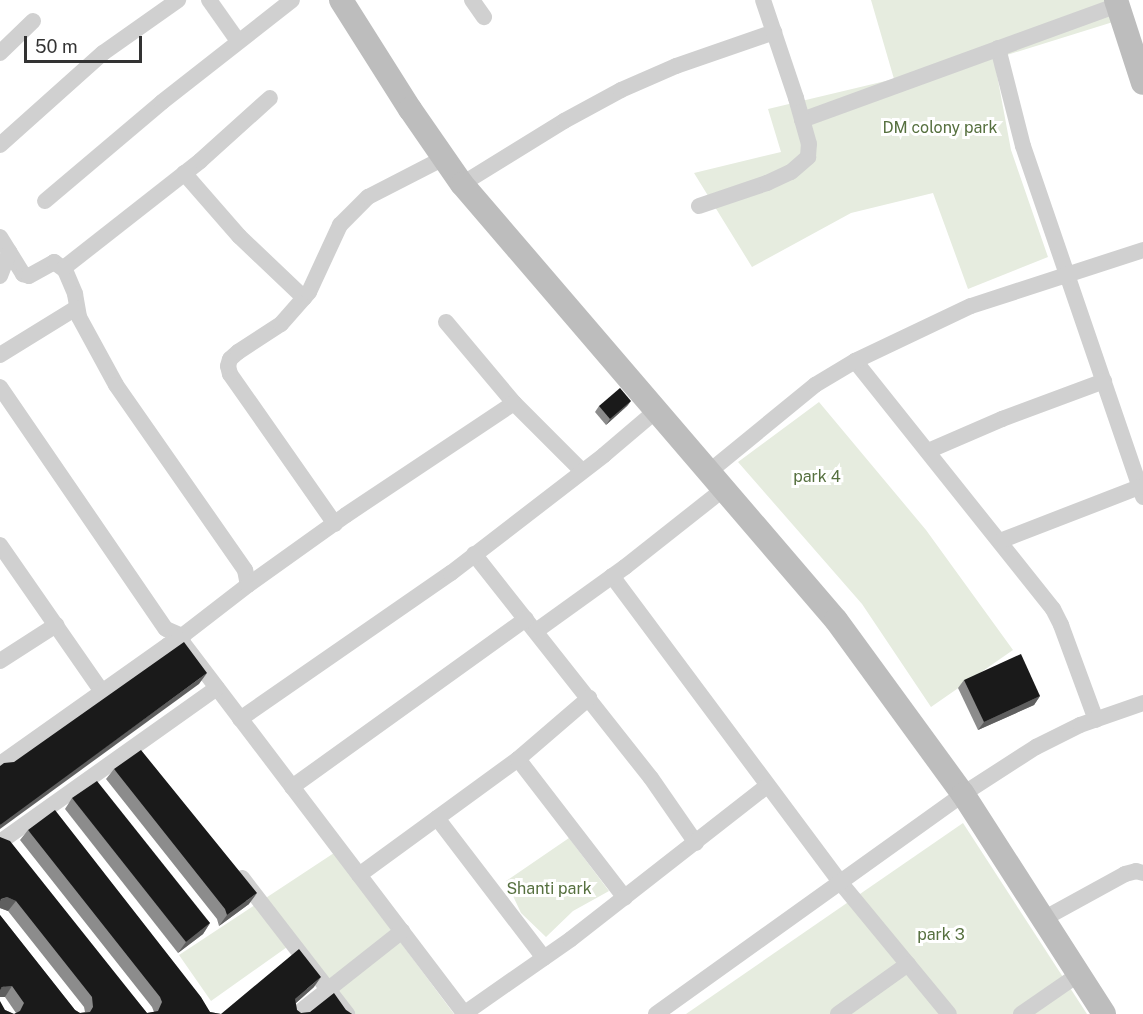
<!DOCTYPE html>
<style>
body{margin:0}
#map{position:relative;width:1143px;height:1014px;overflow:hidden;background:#fff;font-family:"Public Sans",sans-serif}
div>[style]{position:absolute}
.green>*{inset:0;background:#e6ecdf}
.street>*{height:16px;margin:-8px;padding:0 8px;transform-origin:8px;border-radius:8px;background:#d0d0d0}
.secondary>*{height:24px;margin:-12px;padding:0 12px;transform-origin:12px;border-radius:12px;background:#bdbdbd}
.wall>*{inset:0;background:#8c8c8c}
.shaded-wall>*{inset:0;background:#5f5f5f}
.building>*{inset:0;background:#1a1a1a}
span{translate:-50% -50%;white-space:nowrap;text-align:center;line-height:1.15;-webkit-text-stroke:6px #fff;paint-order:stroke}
.park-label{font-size:16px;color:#56703f}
.scale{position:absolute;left:24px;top:36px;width:118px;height:27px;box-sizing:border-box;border:3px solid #333;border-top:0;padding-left:8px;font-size:18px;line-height:21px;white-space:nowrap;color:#333;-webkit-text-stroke:4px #fff;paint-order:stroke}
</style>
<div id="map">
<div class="green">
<div style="clip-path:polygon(871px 0,1104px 0,1113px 22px,994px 59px,1011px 150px,1048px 257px,968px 289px,933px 193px,851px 213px,752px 267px,694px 173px,781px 152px,768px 109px,894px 79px)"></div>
<div style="clip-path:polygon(819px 402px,926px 530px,1013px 650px,931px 707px,862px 604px,738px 462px)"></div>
<div style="clip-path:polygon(963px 823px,1087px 1014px,686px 1014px)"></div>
<div style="clip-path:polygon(569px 838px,609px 891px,573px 911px,546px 937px,521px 913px,506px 881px)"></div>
<div style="clip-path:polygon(334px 853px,454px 1014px,354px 1014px,297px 940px,211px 1001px,179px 955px)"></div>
</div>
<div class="street">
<div style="left:209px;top:0;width:50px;rotate:54.7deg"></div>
<div style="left:472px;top:0;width:21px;rotate:55deg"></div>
<div style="left:998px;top:48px;width:101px;rotate:75.7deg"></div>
<div style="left:1023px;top:146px;width:371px;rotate:71.1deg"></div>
<div style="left:0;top:53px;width:46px;rotate:-44.1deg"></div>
<div style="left:802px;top:120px;width:336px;rotate:-20deg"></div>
<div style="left:0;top:145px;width:138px;rotate:-41.8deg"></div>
<div style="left:103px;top:53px;width:92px;rotate:-35.2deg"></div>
<div style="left:184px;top:173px;width:84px;rotate:48.9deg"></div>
<div style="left:239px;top:236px;width:90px;rotate:43.6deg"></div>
<div style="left:462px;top:184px;width:120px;rotate:-31.7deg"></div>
<div style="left:564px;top:121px;width:65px;rotate:-28.5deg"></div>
<div style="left:621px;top:90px;width:60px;rotate:-23.6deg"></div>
<div style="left:676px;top:66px;width:104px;rotate:-19.1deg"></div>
<div style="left:45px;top:201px;width:153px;rotate:-40.2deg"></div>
<div style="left:162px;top:102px;width:165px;rotate:-38.1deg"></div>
<div style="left:699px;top:206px;width:72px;rotate:-18.7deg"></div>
<div style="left:767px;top:183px;width:26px;rotate:-25deg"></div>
<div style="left:791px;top:172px;width:23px;rotate:-41deg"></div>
<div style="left:808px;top:157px;width:13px;rotate:-86deg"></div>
<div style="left:809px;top:144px;width:48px;rotate:-105.8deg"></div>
<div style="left:796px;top:98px;width:103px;rotate:-108.6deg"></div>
<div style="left:0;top:237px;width:44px;rotate:58.1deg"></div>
<div style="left:23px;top:274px;width:6px;rotate:18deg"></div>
<div style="left:29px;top:276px;width:29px;rotate:-29deg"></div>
<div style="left:54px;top:262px;width:14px;rotate:36deg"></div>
<div style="left:65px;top:270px;width:26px;rotate:67deg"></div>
<div style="left:75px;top:294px;width:23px;rotate:80deg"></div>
<div style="left:79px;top:317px;width:77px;rotate:61.4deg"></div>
<div style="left:116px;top:385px;width:226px;rotate:55.1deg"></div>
<div style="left:245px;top:570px;width:15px;rotate:79deg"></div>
<div style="left:65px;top:270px;width:3px;rotate:-90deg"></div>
<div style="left:65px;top:267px;width:172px;rotate:-38.1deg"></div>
<div style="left:200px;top:161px;width:94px;rotate:-42deg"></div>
<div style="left:0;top:276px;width:26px;rotate:-69deg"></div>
<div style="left:446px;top:322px;width:106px;rotate:50deg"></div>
<div style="left:514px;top:403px;width:96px;rotate:45deg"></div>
<div style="left:0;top:355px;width:89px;rotate:-31.7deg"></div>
<div style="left:855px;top:361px;width:317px;rotate:51.4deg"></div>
<div style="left:1053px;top:609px;width:18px;rotate:63deg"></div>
<div style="left:1061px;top:625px;width:101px;rotate:69.8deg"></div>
<div style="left:0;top:387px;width:293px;rotate:55.6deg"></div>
<div style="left:166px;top:629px;width:17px;rotate:24deg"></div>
<div style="left:928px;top:451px;width:81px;rotate:-23.4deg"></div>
<div style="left:1002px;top:419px;width:109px;rotate:-20.4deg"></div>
<div style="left:710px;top:471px;width:136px;rotate:-39.3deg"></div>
<div style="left:815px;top:385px;width:47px;rotate:-31deg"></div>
<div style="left:855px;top:361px;width:128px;rotate:-25.4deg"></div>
<div style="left:971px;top:306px;width:181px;rotate:-18deg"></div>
<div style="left:335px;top:524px;width:183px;rotate:-125deg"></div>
<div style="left:230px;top:374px;width:8px;rotate:-104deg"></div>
<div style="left:228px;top:366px;width:7px;rotate:-74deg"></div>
<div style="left:230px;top:359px;width:11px;rotate:-41deg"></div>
<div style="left:238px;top:352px;width:51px;rotate:-33.1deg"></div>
<div style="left:281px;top:324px;width:43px;rotate:-48.8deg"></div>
<div style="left:309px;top:292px;width:74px;rotate:-65.2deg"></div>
<div style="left:340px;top:225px;width:40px;rotate:-45deg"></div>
<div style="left:368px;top:197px;width:85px;rotate:-27.2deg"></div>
<div style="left:1000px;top:541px;width:149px;rotate:-21.2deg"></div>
<div style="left:0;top:545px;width:179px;rotate:55.2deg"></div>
<div style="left:474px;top:554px;width:285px;rotate:51.7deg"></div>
<div style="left:651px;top:778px;width:79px;rotate:55.3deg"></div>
<div style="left:612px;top:576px;width:382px;rotate:53.3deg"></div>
<div style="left:840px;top:882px;width:171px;rotate:50.5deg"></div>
<div style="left:536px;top:631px;width:110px;rotate:-35.7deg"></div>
<div style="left:625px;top:567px;width:127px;rotate:-38.3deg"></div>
<div style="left:182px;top:636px;width:7px;rotate:82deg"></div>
<div style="left:183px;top:643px;width:466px;rotate:52.8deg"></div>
<div style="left:182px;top:636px;width:83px;rotate:-37.7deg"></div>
<div style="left:248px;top:585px;width:120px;rotate:-35.5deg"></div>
<div style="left:346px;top:515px;width:202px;rotate:-33.7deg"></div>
<div style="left:0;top:661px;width:67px;rotate:-32.7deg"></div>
<div style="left:240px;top:719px;width:257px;rotate:-34.7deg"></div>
<div style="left:451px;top:573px;width:193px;rotate:-37.6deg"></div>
<div style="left:604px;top:455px;width:70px;rotate:-40.3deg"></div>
<div style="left:518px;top:759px;width:175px;rotate:52.4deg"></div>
<div style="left:0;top:764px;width:206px;rotate:-35.3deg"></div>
<div style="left:168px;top:645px;width:14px;rotate:-21deg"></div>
<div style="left:292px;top:787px;width:288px;rotate:-35.7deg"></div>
<div style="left:437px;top:818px;width:176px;rotate:52.6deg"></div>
<div style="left:0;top:842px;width:266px;rotate:-35.4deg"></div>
<div style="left:359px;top:875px;width:197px;rotate:-36.1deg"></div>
<div style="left:518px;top:759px;width:94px;rotate:-40.7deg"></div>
<div style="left:242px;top:878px;width:172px;rotate:52.3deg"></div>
<div style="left:1045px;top:918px;width:91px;rotate:-28.8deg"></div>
<div style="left:1125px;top:874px;width:11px;rotate:-15deg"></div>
<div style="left:1136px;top:871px;width:7px;rotate:16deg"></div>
<div style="left:465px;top:1013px;width:129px;rotate:-34.9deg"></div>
<div style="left:571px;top:939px;width:249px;rotate:-38deg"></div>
<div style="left:297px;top:1014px;width:134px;rotate:-38.3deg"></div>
<div style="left:656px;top:1014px;width:378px;rotate:-35.6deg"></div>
<div style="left:963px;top:794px;width:87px;rotate:-32.8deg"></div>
<div style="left:1036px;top:747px;width:49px;rotate:-26.6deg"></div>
<div style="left:1080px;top:725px;width:67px;rotate:-19.2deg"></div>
<div style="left:838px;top:1014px;width:86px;rotate:-35.5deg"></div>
<div style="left:1021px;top:1014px;width:70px;rotate:-34.6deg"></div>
</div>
<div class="secondary">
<div style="left:341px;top:0;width:129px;rotate:57.7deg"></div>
<div style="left:410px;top:109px;width:91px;rotate:55.3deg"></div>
<div style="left:462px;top:184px;width:574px;rotate:49.38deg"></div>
<div style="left:836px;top:620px;width:215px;rotate:53.9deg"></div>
<div style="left:963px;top:794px;width:261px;rotate:57.3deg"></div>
<div style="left:1116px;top:0;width:87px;rotate:72deg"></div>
</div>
<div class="wall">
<div style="clip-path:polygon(631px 401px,627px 406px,606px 425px,595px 412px,599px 406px)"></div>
<div style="clip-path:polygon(964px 680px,1040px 696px,1034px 705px,978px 730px,958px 688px)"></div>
<div style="clip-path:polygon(114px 769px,249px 904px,219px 926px,217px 919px,106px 779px)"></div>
<div style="clip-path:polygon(72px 798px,210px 923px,203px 934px,178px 953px,65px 809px)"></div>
<div style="clip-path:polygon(28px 830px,210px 1012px,221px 1014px,314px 987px,296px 1003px,297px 1010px,301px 1013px,346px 1010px,352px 1014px,0 1014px,5px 1010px,14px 1014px,16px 1013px,5px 997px,0 915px,75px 1010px,80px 1013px,85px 1012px,84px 1007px,8px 911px,0 908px,0 837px,147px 1013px,154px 1012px,152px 1007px,20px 840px)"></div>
</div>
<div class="shaded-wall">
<div style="clip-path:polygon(631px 401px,627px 406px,606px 425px,610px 419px)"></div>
<div style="clip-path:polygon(207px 673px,199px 684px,0 829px,0 825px,1px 823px)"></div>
<div style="clip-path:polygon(1040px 696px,1034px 705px,978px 730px,984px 722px)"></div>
<div style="clip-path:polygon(257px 893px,249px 904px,219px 926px,227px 915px)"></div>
<div style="clip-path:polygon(7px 897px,16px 901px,8px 911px,0 908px,0 900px)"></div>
<div style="clip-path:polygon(210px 923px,203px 934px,178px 953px,186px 942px)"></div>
<div style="clip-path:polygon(321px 977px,314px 987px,288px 1010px,295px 999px)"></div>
<div style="clip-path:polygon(12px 986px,5px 997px,0 997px,0 989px,2px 987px)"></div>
</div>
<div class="building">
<div style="clip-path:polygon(620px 388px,631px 401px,610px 419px,599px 406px)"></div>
<div style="clip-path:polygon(184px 642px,207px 673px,0 825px,0 766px,4px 763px,14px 762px)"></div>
<div style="clip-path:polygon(1021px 654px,1040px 696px,984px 722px,964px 680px)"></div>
<div style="clip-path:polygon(141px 750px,257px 893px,227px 915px,225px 909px,114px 769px)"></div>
<div style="clip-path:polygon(97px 781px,210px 923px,186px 942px,72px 798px)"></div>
<div style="clip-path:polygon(55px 810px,201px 997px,210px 1012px,221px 1014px,299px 949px,321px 977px,295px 999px,297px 1010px,301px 1013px,310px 1012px,334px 993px,346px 1010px,352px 1014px,0 1014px,0 1001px,5px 1010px,14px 1014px,20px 1011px,24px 1003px,12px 986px,2px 987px,0 990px,0 915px,75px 1010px,80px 1013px,90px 1012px,93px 1007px,92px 997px,16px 901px,7px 897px,1px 899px,0 901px,0 837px,10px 841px,147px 1013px,158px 1011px,162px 1002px,160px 997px,28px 830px)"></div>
</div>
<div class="park-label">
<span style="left:940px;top:128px">DM colony park</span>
<span style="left:817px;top:477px">park 4</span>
<span style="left:549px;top:889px">Shanti park</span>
<span style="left:941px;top:935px">park 3</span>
</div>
<div class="scale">50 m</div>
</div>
